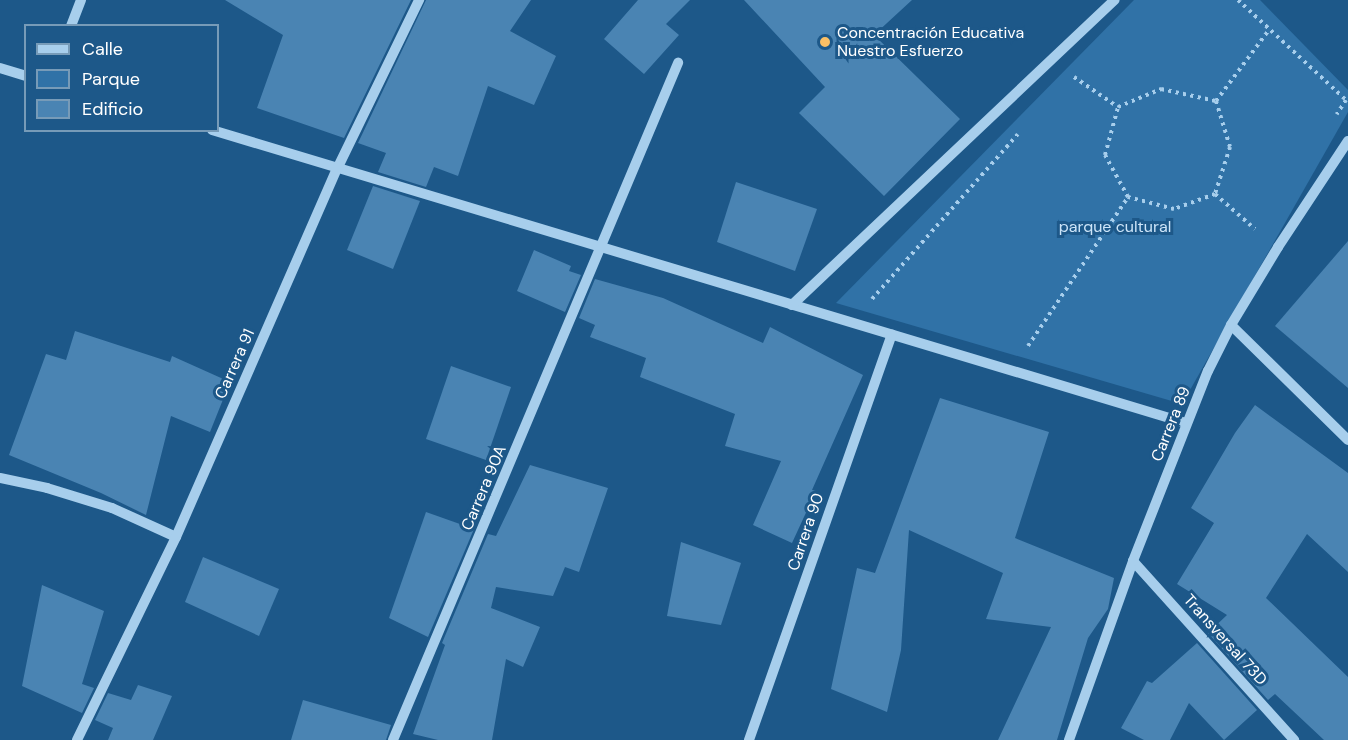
<!DOCTYPE html>
<meta charset="utf-8">
<style>
body{margin:0}
#map{position:relative;width:1348px;height:740px;overflow:hidden;background:#1d5889;font-family:"DM Sans",sans-serif}
div>[style]{position:absolute}
.green>*{inset:0;background:#3072a7}
.building>*{inset:0;background:#4a84b3}
.path>*{height:4px;margin-top:-2px;transform-origin:0;background:repeating-linear-gradient(90deg,#a7ceec 0 3px,transparent 0 7.5px)}
.minor>*{height:10px;margin:-5px;padding:0 5px;transform-origin:5px;border-radius:5px;background:#a7ceec}
.dots>*{width:16px;height:16px;translate:-50% -50%;box-sizing:border-box;border:3px solid #1d5889;border-radius:50%}
span{translate:-50% -50%;white-space:nowrap;text-align:center;line-height:1.15;-webkit-text-stroke:6px #1d5889;paint-order:stroke}
.poi-label{font-size:16px;color:#fff}
.left{translate:0 -50%;text-align:left}
.park-label{font-size:16px;color:#cde5f9}
.street-label{font-size:16px;color:#fff}
.legend{position:absolute;left:24px;top:24px;width:195px;height:108px;box-sizing:border-box;background:#1d5889;border:2px solid #779bb8;margin:0;padding:8px 10px;list-style:none;font-size:18px;color:#fff}
.legend li{display:flex;align-items:center;gap:12px;height:30px}
.legend b{width:30px;border:2px solid #779bb8}
</style>
<div id="map">
<div class="green">
<div style="clip-path:polygon(1134px 0,1260px 0,1348px 90px,1348px 112px,1182px 404px,836px 303px)"></div>
</div>
<div class="building">
<div style="clip-path:polygon(225px 0,411px 0,344px 138px,257px 108px,283px 35px)"></div>
<div style="clip-path:polygon(426px 0,531px 0,510px 31px,556px 56px,534px 105px,488px 86px,458px 176px,434px 167px,426px 187px,378px 172px,386px 153px,358px 143px)"></div>
<div style="clip-path:polygon(638px 0,690px 0,666px 24px,679px 35px,644px 74px,604px 39px)"></div>
<div style="clip-path:polygon(744px 0,912px 0,874px 35px,960px 119px,884px 196px,799px 113px,825px 87px)"></div>
<div style="clip-path:polygon(736px 182px,817px 209px,795px 271px,717px 242px)"></div>
<div style="clip-path:polygon(373px 186px,420px 201px,393px 269px,347px 250px)"></div>
<div style="clip-path:polygon(1348px 241px,1348px 388px,1275px 326px)"></div>
<div style="clip-path:polygon(534px 250px,571px 266px,569px 271px,581px 275px,565px 312px,517px 291px)"></div>
<div style="clip-path:polygon(595px 279px,663px 298px,763px 343px,770px 327px,863px 375px,812px 490px,816px 491px,792px 543px,753px 525px,781px 461px,725px 446px,735px 414px,640px 377px,646px 358px,590px 337px,595px 325px,579px 318px)"></div>
<div style="clip-path:polygon(75px 331px,170px 362px,172px 356px,230px 382px,210px 432px,171px 416px,146px 515px,101px 493px,9px 455px,46px 354px,66px 360px)"></div>
<div style="clip-path:polygon(451px 366px,511px 387px,486px 460px,426px 439px)"></div>
<div style="clip-path:polygon(940px 398px,1049px 432px,1015px 538px,1114px 578px,1108px 609px,1088px 638px,1057px 740px,998px 740px,1051px 627px,986px 619px,1003px 573px,909px 530px,901px 650px,887px 712px,831px 689px,857px 568px,875px 573px)"></div>
<div style="clip-path:polygon(1255px 405px,1348px 473px,1348px 572px,1307px 534px,1266px 598px,1348px 677px,1348px 740px,1324px 740px,1275px 694px,1268px 700px,1208px 633px,1227px 615px,1177px 584px,1214px 523px,1191px 508px,1235px 433px)"></div>
<div style="clip-path:polygon(530px 465px,608px 488px,579px 572px,565px 567px,553px 596px,496px 587px,491px 608px,540px 627px,523px 667px,506px 659px,492px 740px,438px 740px,413px 734px,445px 645px,442px 643px,488px 534px,496px 536px)"></div>
<div style="clip-path:polygon(426px 512px,474px 529px,428px 637px,389px 618px)"></div>
<div style="clip-path:polygon(681px 542px,741px 563px,721px 625px,667px 616px)"></div>
<div style="clip-path:polygon(203px 557px,279px 589px,259px 636px,185px 602px)"></div>
<div style="clip-path:polygon(42px 585px,104px 611px,82px 684px,94px 688px,82px 713px,22px 686px)"></div>
<div style="clip-path:polygon(1197px 643px,1257px 710px,1224px 740px,1189px 703px,1170px 740px,1144px 740px,1121px 728px,1147px 681px,1152px 683px)"></div>
<div style="clip-path:polygon(138px 685px,172px 696px,153px 740px,108px 740px,113px 728px,95px 720px,108px 693px,131px 700px)"></div>
<div style="clip-path:polygon(303px 700px,391px 725px,386px 740px,291px 740px)"></div>
</div>
<div class="path">
<div style="left:1238px;top:0;width:147px;rotate:42.8deg"></div>
<div style="left:1346px;top:100px;width:17px;rotate:123deg"></div>
<div style="left:1074px;top:77px;width:53px;rotate:34.3deg"></div>
<div style="left:1161px;top:89px;width:56px;rotate:12.3deg"></div>
<div style="left:1216px;top:101px;width:48px;rotate:73.1deg"></div>
<div style="left:1230px;top:147px;width:49px;rotate:107.7deg"></div>
<div style="left:1215px;top:194px;width:44px;rotate:159.9deg"></div>
<div style="left:1174px;top:209px;width:48px;rotate:-165.4deg"></div>
<div style="left:1128px;top:197px;width:48px;rotate:-118.7deg"></div>
<div style="left:1105px;top:155px;width:50px;rotate:-74.8deg"></div>
<div style="left:1118px;top:107px;width:47px;rotate:-22.7deg"></div>
<div style="left:1216px;top:101px;width:89px;rotate:-53.3deg"></div>
<div style="left:1215px;top:194px;width:53px;rotate:41.2deg"></div>
<div style="left:872px;top:299px;width:220px;rotate:-48.5deg"></div>
<div style="left:1028px;top:346px;width:179px;rotate:-56.1deg"></div>
</div>
<div class="minor">
<div style="left:71px;top:26px;width:28px;rotate:-69deg"></div>
<div style="left:0;top:68px;width:27px;rotate:17deg"></div>
<div style="left:212px;top:130px;width:1017px;rotate:16.74deg"></div>
<div style="left:792px;top:305px;width:444px;rotate:-43.4deg"></div>
<div style="left:1231px;top:325px;width:164px;rotate:44.5deg"></div>
<div style="left:0;top:478px;width:48px;rotate:12deg"></div>
<div style="left:47px;top:488px;width:68px;rotate:17.1deg"></div>
<div style="left:112px;top:508px;width:70px;rotate:24.4deg"></div>
<div style="left:1133px;top:561px;width:241px;rotate:48deg"></div>
<div style="left:77px;top:740px;width:226px;rotate:-64deg"></div>
<div style="left:176px;top:537px;width:404px;rotate:-66.4deg"></div>
<div style="left:338px;top:167px;width:186px;rotate:-64.1deg"></div>
<div style="left:393px;top:740px;width:735px;rotate:-67.17deg"></div>
<div style="left:749px;top:740px;width:430px;rotate:-70.6deg"></div>
<div style="left:1069px;top:740px;width:190px;rotate:-70.3deg"></div>
<div style="left:1133px;top:561px;width:204px;rotate:-68.5deg"></div>
<div style="left:1208px;top:371px;width:51px;rotate:-63.4deg"></div>
<div style="left:1231px;top:325px;width:91px;rotate:-58.9deg"></div>
<div style="left:1278px;top:247px;width:127px;rotate:-56.6deg"></div>
</div>
<div class="dots">
<div style="left:825px;top:42px;background:#fbc066"></div>
</div>
<div class="poi-label">
<span class="left" style="left:837px;top:42px">Concentración Educativa<br>Nuestro Esfuerzo</span>
</div>
<div class="park-label">
<span style="left:1115px;top:227px">parque cultural</span>
</div>
<div class="street-label">
<span style="left:235px;top:364px;rotate:-66deg">Carrera 91</span>
<span style="left:1171px;top:424px;rotate:-68deg">Carrera 89</span>
<span style="left:484px;top:488px;rotate:-67deg">Carrera 90A</span>
<span style="left:806px;top:532px;rotate:-71deg">Carrera 90</span>
<span style="left:1225px;top:640px;rotate:48deg">Transversal 73D</span>
</div>
<ul class="legend">
<li><b style="height:8px;background:#a7ceec"></b>Calle</li>
<li><b style="height:16px;background:#3072a7"></b>Parque</li>
<li><b style="height:16px;background:#4a84b3"></b>Edificio</li>
</ul>
</div>
